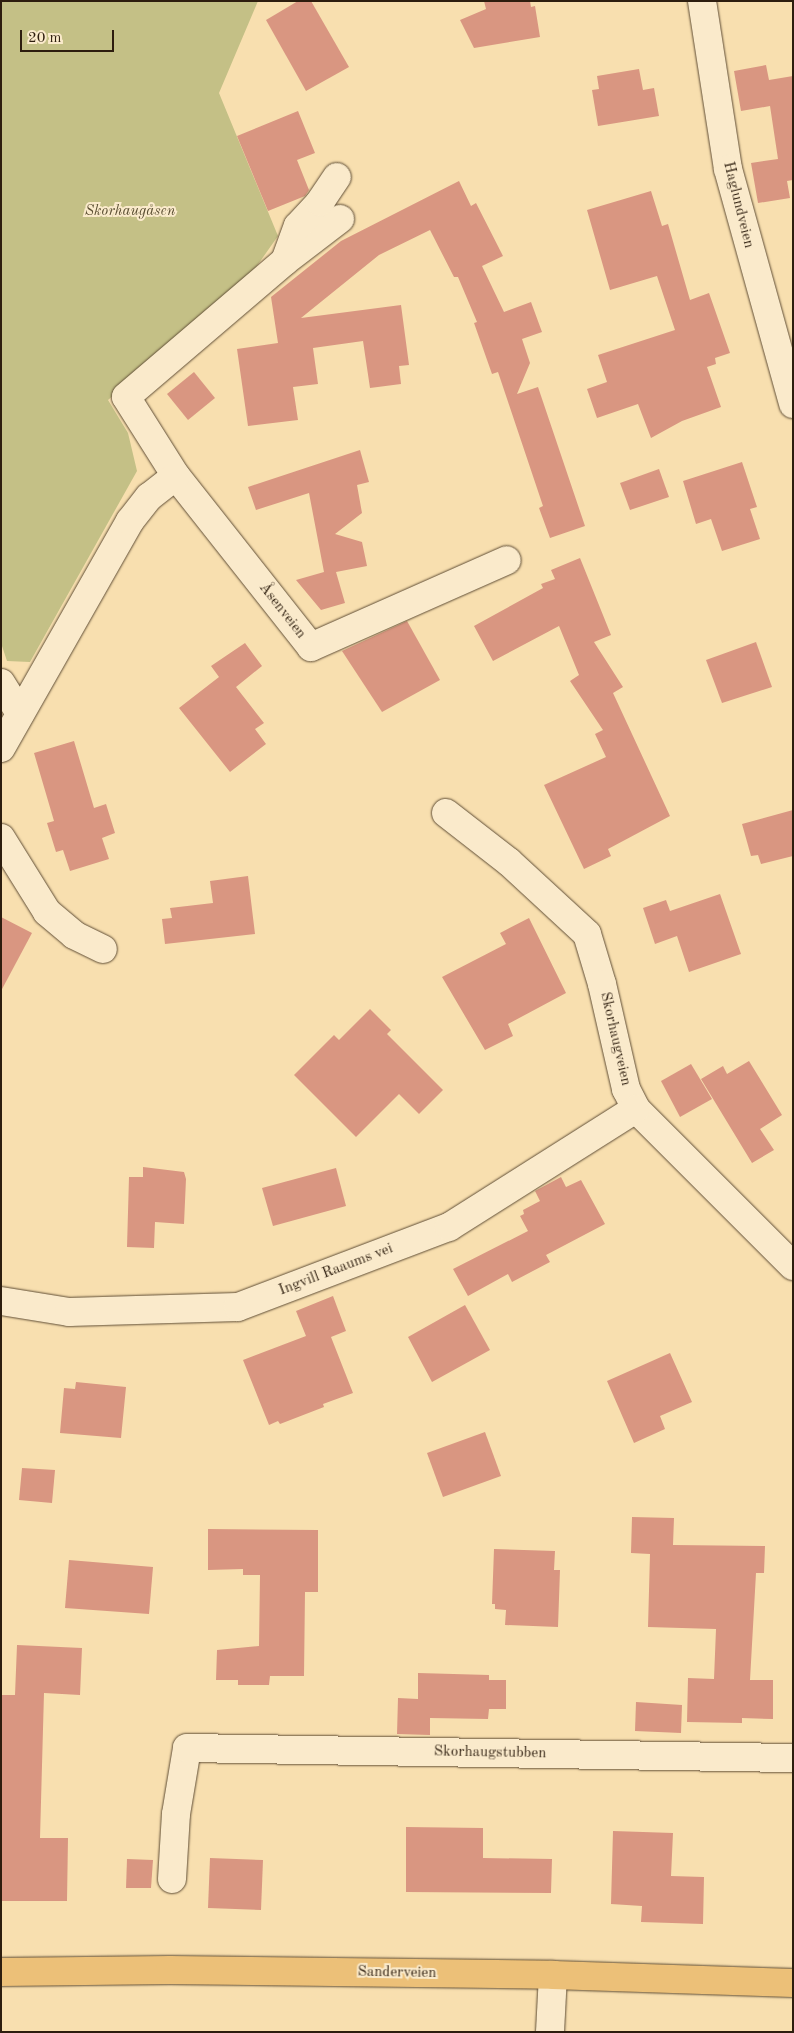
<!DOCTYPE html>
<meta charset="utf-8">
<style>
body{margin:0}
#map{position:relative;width:794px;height:2033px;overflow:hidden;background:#f8dfaf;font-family:"Old Standard TT",serif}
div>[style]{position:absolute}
.green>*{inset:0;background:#c4c086}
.building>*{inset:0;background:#d99681}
.roads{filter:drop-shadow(0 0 1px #604e36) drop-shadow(0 0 1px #604e36)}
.minor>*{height:28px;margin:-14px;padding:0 14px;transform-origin:14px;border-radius:14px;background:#faeacb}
.major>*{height:28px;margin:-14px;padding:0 14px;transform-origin:14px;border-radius:14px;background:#ecc078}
span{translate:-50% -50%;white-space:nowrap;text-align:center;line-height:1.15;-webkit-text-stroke:4px #faeacb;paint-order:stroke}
.street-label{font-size:15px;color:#2d1d0e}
.park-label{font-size:15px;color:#5a4e32;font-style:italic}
.frame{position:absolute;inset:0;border:2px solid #2d1d0e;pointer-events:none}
.scale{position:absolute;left:20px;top:30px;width:94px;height:22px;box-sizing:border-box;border:2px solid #2d1d0e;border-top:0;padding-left:6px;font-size:15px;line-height:18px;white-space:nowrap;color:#2d1d0e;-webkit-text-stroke:4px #faeacb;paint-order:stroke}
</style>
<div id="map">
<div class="green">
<div style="clip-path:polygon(1px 1px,258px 1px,219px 93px,278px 236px,247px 280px,108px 400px,128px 433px,137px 471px,30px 662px,7px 661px,1px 643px)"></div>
</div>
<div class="building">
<div style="clip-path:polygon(298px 1px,311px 1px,349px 67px,306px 91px,266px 20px)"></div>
<div style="clip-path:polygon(484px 1px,530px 1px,531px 7px,535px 6px,540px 37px,474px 48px,460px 20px,486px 9px)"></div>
<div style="clip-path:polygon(766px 65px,769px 80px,793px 76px,793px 180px,787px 181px,790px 198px,758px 203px,751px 163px,778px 159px,770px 106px,741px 111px,734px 71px)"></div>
<div style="clip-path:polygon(639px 69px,643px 90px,654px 88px,659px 116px,598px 126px,592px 90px,599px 89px,597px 76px)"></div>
<div style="clip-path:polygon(298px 111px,315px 153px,297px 160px,309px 190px,305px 196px,268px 211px,237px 136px)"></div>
<div style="clip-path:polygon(459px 181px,471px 206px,476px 203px,503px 256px,482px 266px,504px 312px,531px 302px,542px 332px,522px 339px,530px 363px,517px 394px,538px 387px,585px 526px,550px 538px,539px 508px,543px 506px,498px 372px,492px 374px,474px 323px,477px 322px,458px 277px,454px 277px,430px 230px,379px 255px,301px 318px,401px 305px,409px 365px,399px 366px,401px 384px,370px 388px,363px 341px,313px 348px,318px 384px,293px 387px,298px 420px,248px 426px,237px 349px,278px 343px,271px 297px,341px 241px)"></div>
<div style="clip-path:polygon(651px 191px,662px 226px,668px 224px,690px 300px,709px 293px,730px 353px,715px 358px,716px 364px,707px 367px,721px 407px,682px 421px,651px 438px,638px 404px,597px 418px,587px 389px,607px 382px,598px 355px,675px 330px,657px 276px,610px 290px,587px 210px)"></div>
<div style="clip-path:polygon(194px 372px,215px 398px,188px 420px,167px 394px)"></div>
<div style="clip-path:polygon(360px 450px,369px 482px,357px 485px,362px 513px,335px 534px,362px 542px,367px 566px,336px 572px,345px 603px,321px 610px,296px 580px,324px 572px,309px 493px,256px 510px,248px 487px)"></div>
<div style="clip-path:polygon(742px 462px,757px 507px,750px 509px,760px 539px,722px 551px,711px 519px,696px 524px,683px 481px)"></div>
<div style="clip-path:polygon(659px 469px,669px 497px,630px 510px,620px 483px)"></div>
<div style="clip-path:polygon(580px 558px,611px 635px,594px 642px,623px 687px,613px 693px,670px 816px,608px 849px,611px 856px,584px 869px,544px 785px,606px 757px,595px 734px,603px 730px,570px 681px,579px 675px,559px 626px,493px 661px,474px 626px,543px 588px,541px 584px,555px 579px,551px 570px)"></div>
<div style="clip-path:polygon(407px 621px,440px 680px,382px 712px,342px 651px)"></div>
<div style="clip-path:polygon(756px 642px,772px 687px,722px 703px,706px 660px)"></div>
<div style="clip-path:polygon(245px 643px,262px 666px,236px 687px,264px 723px,255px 729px,266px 744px,230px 772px,179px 708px,219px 677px,211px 666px)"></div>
<div style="clip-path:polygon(74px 741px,94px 808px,106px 804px,115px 833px,102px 838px,109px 859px,70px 871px,63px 850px,56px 852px,47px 823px,54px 821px,34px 753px)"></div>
<div style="clip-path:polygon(793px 810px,793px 856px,761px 864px,758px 855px,751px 856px,742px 824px)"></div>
<div style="clip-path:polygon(248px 876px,255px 934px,165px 944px,162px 919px,172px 918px,170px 908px,213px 903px,210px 881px)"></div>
<div style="clip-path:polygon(720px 894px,741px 954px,689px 972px,677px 936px,655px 944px,643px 908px,666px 900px,670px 911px)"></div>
<div style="clip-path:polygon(1px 917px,32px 933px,1px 991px)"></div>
<div style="clip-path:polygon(529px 918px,566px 993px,508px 1024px,513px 1036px,485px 1050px,442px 977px,506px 944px,500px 933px)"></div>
<div style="clip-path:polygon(370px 1009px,391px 1030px,387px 1034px,443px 1090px,419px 1114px,399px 1094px,356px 1137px,294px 1075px,334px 1035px,339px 1040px)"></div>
<div style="clip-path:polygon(749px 1061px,782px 1115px,760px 1129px,774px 1150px,752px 1163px,701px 1079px,723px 1066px,727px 1074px)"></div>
<div style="clip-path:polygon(691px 1064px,712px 1099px,680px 1117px,661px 1081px)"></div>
<div style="clip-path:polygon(143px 1167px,184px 1172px,186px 1179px,184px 1224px,155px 1222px,154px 1248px,127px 1247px,129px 1177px,143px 1177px)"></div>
<div style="clip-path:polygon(336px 1168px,346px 1206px,273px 1226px,262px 1188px)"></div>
<div style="clip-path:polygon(561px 1177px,566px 1187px,581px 1180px,605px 1224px,546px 1255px,550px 1262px,512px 1282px,508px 1274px,468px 1296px,453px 1269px,528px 1231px,520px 1216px,524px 1214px,523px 1210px,540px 1201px,535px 1191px)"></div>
<div style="clip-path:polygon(333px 1296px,346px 1331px,331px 1337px,353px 1393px,323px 1404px,324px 1407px,280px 1424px,278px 1421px,269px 1425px,243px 1360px,306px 1336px,296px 1311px)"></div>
<div style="clip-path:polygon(465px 1305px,490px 1350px,432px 1382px,408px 1337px)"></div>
<div style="clip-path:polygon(670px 1353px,692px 1402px,660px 1416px,665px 1429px,634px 1443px,607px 1381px)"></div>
<div style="clip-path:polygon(76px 1382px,126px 1387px,121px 1438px,60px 1433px,64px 1388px,75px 1389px)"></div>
<div style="clip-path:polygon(485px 1432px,501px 1476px,443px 1497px,427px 1453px)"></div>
<div style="clip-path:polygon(22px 1468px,55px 1470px,52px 1503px,19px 1500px)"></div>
<div style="clip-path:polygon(632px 1517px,674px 1518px,673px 1545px,765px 1546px,764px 1573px,756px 1573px,750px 1680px,773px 1680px,773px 1719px,742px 1718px,742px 1723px,687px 1722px,688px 1678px,714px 1679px,716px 1629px,648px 1627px,650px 1554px,631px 1553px)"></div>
<div style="clip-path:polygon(208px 1529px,318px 1530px,318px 1592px,305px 1592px,304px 1676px,270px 1676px,269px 1685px,238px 1685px,238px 1680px,216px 1680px,217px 1650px,259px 1646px,260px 1575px,243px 1575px,243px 1569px,208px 1570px)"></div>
<div style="clip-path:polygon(494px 1549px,555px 1551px,554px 1570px,560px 1570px,558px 1627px,505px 1625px,506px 1610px,495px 1609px,495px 1604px,492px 1604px)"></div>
<div style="clip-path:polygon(69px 1560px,153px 1567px,149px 1614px,65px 1608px)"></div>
<div style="clip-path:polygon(17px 1645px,82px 1648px,80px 1695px,44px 1693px,40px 1838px,68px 1838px,67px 1901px,1px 1901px,1px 1695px,15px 1695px)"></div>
<div style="clip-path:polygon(418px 1673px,489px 1675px,489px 1680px,506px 1680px,506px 1709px,489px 1709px,488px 1719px,430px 1718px,430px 1735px,397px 1734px,398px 1698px,418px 1699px)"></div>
<div style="clip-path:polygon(636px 1702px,682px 1705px,681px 1733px,635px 1731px)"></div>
<div style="clip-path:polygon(406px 1827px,483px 1828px,483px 1858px,552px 1859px,551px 1893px,406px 1892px)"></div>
<div style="clip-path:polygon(613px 1831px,673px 1833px,671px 1876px,704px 1877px,703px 1924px,641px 1922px,642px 1906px,611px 1904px)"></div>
<div style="clip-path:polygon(210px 1858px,263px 1860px,261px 1910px,208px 1908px)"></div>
<div style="clip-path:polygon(127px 1859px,153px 1860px,151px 1888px,126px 1888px)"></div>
</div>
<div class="roads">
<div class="minor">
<div style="left:702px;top:1px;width:170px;rotate:81.2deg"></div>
<div style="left:728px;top:169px;width:244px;rotate:74.5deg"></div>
<div style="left:340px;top:219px;width:69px;rotate:142.6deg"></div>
<div style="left:285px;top:261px;width:209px;rotate:139.5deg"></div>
<div style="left:126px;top:397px;width:93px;rotate:57.7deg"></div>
<div style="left:176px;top:476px;width:218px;rotate:51.7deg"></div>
<div style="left:311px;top:647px;width:214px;rotate:-23.9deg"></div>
<div style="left:285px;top:261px;width:37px;rotate:-70deg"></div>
<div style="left:298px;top:226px;width:33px;rotate:-47deg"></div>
<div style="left:320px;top:202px;width:30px;rotate:-56deg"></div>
<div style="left:1px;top:683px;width:36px;rotate:58deg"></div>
<div style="left:1px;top:748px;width:261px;rotate:-60.4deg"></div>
<div style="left:130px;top:521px;width:31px;rotate:-52deg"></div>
<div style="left:149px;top:497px;width:34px;rotate:-38deg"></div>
<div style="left:446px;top:813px;width:80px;rotate:37.9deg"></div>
<div style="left:509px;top:862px;width:106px;rotate:42.7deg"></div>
<div style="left:587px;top:934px;width:52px;rotate:73.3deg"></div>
<div style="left:602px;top:984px;width:108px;rotate:77.1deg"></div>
<div style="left:626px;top:1089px;width:22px;rotate:63deg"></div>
<div style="left:636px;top:1109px;width:222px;rotate:45deg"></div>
<div style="left:1px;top:838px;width:87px;rotate:58.1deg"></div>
<div style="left:47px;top:912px;width:35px;rotate:40deg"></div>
<div style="left:74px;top:935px;width:32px;rotate:26deg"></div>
<div style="left:1px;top:1301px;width:69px;rotate:9.2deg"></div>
<div style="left:69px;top:1312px;width:169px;rotate:-1.7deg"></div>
<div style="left:238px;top:1307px;width:226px;rotate:-20.8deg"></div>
<div style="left:449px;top:1227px;width:221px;rotate:-32.3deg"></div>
<div style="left:172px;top:1879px;width:65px;rotate:-86.5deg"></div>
<div style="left:176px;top:1814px;width:67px;rotate:-80.5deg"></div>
<div style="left:187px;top:1748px;width:606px;rotate:0.95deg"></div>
<div style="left:550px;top:2032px;width:57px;rotate:-87deg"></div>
</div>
<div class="major">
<div style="left:1px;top:1972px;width:169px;rotate:-0.7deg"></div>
<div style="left:170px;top:1970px;width:383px;rotate:0.7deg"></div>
<div style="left:553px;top:1975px;width:240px;rotate:1.9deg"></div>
</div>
</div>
<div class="street-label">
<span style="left:738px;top:205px;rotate:76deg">Haglundveien</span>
<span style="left:282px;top:611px;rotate:52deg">Åsenveien</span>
<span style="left:615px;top:1039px;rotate:77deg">Skorhaugveien</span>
<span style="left:336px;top:1270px;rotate:-21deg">Ingvill Raaums vei</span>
<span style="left:490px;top:1753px;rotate:1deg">Skorhaugstubben</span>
<span style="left:397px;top:1973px;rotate:1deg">Sanderveien</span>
</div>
<div class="park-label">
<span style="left:130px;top:212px">Skorhaugåsen</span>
</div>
<div class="frame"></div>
<div class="scale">20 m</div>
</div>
